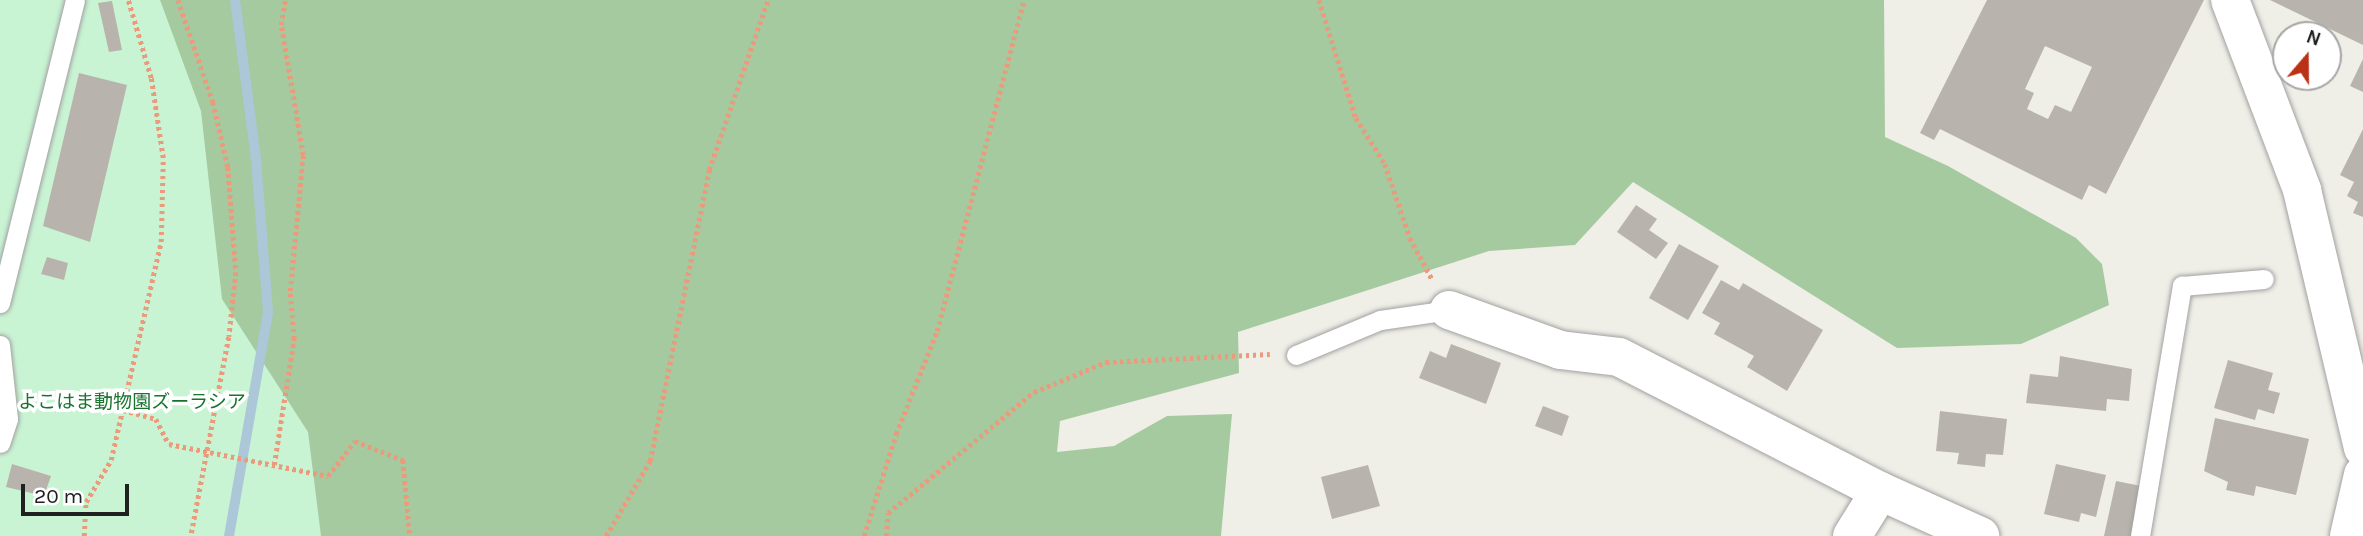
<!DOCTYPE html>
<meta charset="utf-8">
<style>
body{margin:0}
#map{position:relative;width:2363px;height:536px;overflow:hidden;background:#efeee7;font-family:Karla,"Noto Sans JP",sans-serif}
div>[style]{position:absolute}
.forest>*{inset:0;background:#a6caa0}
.park>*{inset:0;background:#c9f4d4}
.stream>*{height:10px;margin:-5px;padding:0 5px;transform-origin:5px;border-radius:5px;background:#acc7d8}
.building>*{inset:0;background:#b8b4ad}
.path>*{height:4.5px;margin-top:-2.25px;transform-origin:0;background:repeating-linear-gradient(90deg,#eb9a7c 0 3.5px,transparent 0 7px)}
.roads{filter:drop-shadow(0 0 2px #a1a1a1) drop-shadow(0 0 2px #a1a1a1)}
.lane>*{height:19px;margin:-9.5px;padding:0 9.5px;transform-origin:9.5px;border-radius:9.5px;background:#fff}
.street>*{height:38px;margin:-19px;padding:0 19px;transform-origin:19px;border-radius:19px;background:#fff}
span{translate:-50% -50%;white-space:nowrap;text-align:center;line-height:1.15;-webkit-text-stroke:7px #fff;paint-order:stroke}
.park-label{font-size:19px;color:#18732f}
.north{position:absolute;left:2272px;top:21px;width:70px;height:70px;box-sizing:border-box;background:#fff;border:2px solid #a6a6a6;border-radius:50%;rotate:20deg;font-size:19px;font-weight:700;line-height:28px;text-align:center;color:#202020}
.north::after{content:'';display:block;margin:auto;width:24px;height:32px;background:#b93216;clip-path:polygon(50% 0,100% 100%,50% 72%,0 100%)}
.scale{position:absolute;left:21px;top:484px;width:108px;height:32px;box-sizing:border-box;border:4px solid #202020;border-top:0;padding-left:9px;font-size:21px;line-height:24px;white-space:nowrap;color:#202020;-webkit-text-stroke:5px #fff;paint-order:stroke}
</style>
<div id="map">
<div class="forest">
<div style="clip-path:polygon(158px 0,1884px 0,1885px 137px,1948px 166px,2076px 238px,2102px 264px,2109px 305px,2021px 344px,1897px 348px,1633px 182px,1575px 245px,1489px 251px,1238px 332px,1239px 373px,1060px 421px,1057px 452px,1114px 446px,1167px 416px,1232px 414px,1221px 536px,124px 536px)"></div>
</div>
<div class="park">
<div style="clip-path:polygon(0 0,160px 0,201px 111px,222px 299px,308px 432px,321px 536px,0 536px)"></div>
</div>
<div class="stream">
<div style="left:229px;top:536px;width:227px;rotate:-80.1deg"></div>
<div style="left:268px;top:312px;width:153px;rotate:-94.5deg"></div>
<div style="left:256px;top:159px;width:160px;rotate:-97.5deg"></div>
</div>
<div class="building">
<div style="clip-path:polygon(evenodd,1987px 0,2204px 0,2106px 194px,2089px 185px,2082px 200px,1940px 129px,1934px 140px,1920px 133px,1987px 0,2045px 46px,2092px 67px,2071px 112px,2055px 105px,2048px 119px,2027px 109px,2034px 93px,2025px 89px,2045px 46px)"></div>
<div style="clip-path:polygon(2270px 0,2363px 0,2363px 45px)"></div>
<div style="clip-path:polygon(112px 1px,122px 50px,109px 52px,98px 3px)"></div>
<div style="clip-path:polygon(2363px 59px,2363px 92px,2350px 86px)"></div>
<div style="clip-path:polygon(79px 73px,127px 85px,90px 242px,43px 226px)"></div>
<div style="clip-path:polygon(2363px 129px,2363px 217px,2353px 213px,2358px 202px,2347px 196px,2354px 182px,2340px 175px)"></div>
<div style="clip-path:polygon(1636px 205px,1657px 219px,1649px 230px,1668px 243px,1656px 259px,1617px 232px)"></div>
<div style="clip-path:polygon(1679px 244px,1719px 266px,1688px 320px,1649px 298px)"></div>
<div style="clip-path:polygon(47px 257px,68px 263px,64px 280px,41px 274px)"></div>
<div style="clip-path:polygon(1721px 280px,1739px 290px,1743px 283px,1823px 330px,1787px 391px,1747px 367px,1754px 356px,1714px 334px,1720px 323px,1702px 313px)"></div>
<div style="clip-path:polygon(1451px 344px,1501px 363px,1486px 404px,1419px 378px,1430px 351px,1446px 358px)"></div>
<div style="clip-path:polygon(2060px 356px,2132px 369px,2129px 401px,2107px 399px,2106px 411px,2026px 403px,2030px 374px,2058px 377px)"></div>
<div style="clip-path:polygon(2228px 360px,2273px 373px,2268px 390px,2280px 393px,2274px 414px,2258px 409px,2255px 420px,2214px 408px)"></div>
<div style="clip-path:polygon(1543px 406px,1569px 416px,1562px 436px,1535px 426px)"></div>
<div style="clip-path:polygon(1940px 411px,2007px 419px,2003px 455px,1986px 454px,1985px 467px,1957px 464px,1959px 453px,1936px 451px)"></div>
<div style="clip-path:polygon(2215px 418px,2309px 439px,2296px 495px,2256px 486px,2254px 496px,2226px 490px,2228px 482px,2204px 471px)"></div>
<div style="clip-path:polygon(12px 464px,51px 476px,44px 496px,6px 487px)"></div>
<div style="clip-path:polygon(2056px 464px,2106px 475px,2096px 517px,2081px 513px,2079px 522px,2044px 514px)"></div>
<div style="clip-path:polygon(1368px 465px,1380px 506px,1332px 519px,1321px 477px)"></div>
<div style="clip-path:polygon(2116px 481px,2141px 486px,2131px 536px,2104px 536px)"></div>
</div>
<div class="path">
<div style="left:178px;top:0;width:108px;rotate:71.1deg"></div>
<div style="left:213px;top:102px;width:67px;rotate:77deg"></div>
<div style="left:228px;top:167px;width:105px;rotate:85.6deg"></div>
<div style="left:236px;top:272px;width:65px;rotate:96.1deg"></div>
<div style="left:229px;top:337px;width:203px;rotate:100.8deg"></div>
<div style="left:1319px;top:0;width:124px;rotate:72.6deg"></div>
<div style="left:1356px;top:118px;width:54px;rotate:57.8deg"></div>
<div style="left:1385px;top:164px;width:78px;rotate:71.3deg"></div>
<div style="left:1410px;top:238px;width:47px;rotate:61.8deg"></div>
<div style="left:123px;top:410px;width:34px;rotate:15deg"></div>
<div style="left:156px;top:419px;width:28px;rotate:63deg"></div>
<div style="left:169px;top:444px;width:162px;rotate:11.4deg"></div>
<div style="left:328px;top:476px;width:44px;rotate:-52.4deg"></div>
<div style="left:355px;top:441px;width:52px;rotate:21.6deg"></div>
<div style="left:403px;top:460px;width:76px;rotate:84.7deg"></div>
<div style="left:274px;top:465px;width:128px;rotate:-81deg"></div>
<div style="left:294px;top:339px;width:48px;rotate:-94.8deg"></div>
<div style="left:290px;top:291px;width:137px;rotate:-84.5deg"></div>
<div style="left:303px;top:155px;width:132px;rotate:-99.6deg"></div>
<div style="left:281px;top:25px;width:25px;rotate:-81deg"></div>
<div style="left:84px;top:536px;width:34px;rotate:-87deg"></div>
<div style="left:86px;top:502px;width:49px;rotate:-59.2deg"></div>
<div style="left:111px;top:460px;width:224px;rotate:-77.1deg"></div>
<div style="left:161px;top:242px;width:84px;rotate:-88.6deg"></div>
<div style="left:163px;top:158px;width:81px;rotate:-98.5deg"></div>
<div style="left:151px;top:78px;width:81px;rotate:-106.4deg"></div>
<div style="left:606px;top:536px;width:87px;rotate:-59.6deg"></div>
<div style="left:650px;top:461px;width:297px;rotate:-78.5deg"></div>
<div style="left:709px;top:170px;width:180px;rotate:-70.9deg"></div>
<div style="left:864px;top:536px;width:107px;rotate:-72.6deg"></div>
<div style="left:896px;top:434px;width:111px;rotate:-68.3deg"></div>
<div style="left:937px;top:331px;width:342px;rotate:-75.3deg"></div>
<div style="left:886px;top:536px;width:23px;rotate:-85deg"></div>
<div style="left:888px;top:513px;width:190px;rotate:-39.7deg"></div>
<div style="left:1034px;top:392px;width:78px;rotate:-22.6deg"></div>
<div style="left:1106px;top:362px;width:164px;rotate:-2.8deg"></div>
</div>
<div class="roads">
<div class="lane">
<div style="left:0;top:303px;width:312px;rotate:-76.1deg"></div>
<div style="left:0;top:345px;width:74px;rotate:83.8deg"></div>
<div style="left:8px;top:419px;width:25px;rotate:108deg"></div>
<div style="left:1296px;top:355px;width:91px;rotate:-22.6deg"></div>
<div style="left:1380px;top:320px;width:70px;rotate:-8.2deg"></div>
<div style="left:2140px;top:536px;width:254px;rotate:-80.5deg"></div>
<div style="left:2182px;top:286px;width:82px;rotate:-4.9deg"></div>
</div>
<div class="street">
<div style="left:2230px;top:0;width:203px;rotate:69.2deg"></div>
<div style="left:2302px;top:190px;width:265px;rotate:76.7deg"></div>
<div style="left:1449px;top:310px;width:118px;rotate:19.8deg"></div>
<div style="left:1560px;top:350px;width:59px;rotate:6.8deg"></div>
<div style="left:1619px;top:357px;width:293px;rotate:27.2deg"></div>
<div style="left:1852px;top:536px;width:53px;rotate:-58.1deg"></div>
<div style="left:1880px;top:491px;width:110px;rotate:24.2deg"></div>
<div style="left:2349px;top:536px;width:63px;rotate:-77.1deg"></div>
</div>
</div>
<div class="park-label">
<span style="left:132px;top:403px">よこはま動物園ズーラシア</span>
</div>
<div class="north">N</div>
<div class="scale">20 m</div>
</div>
